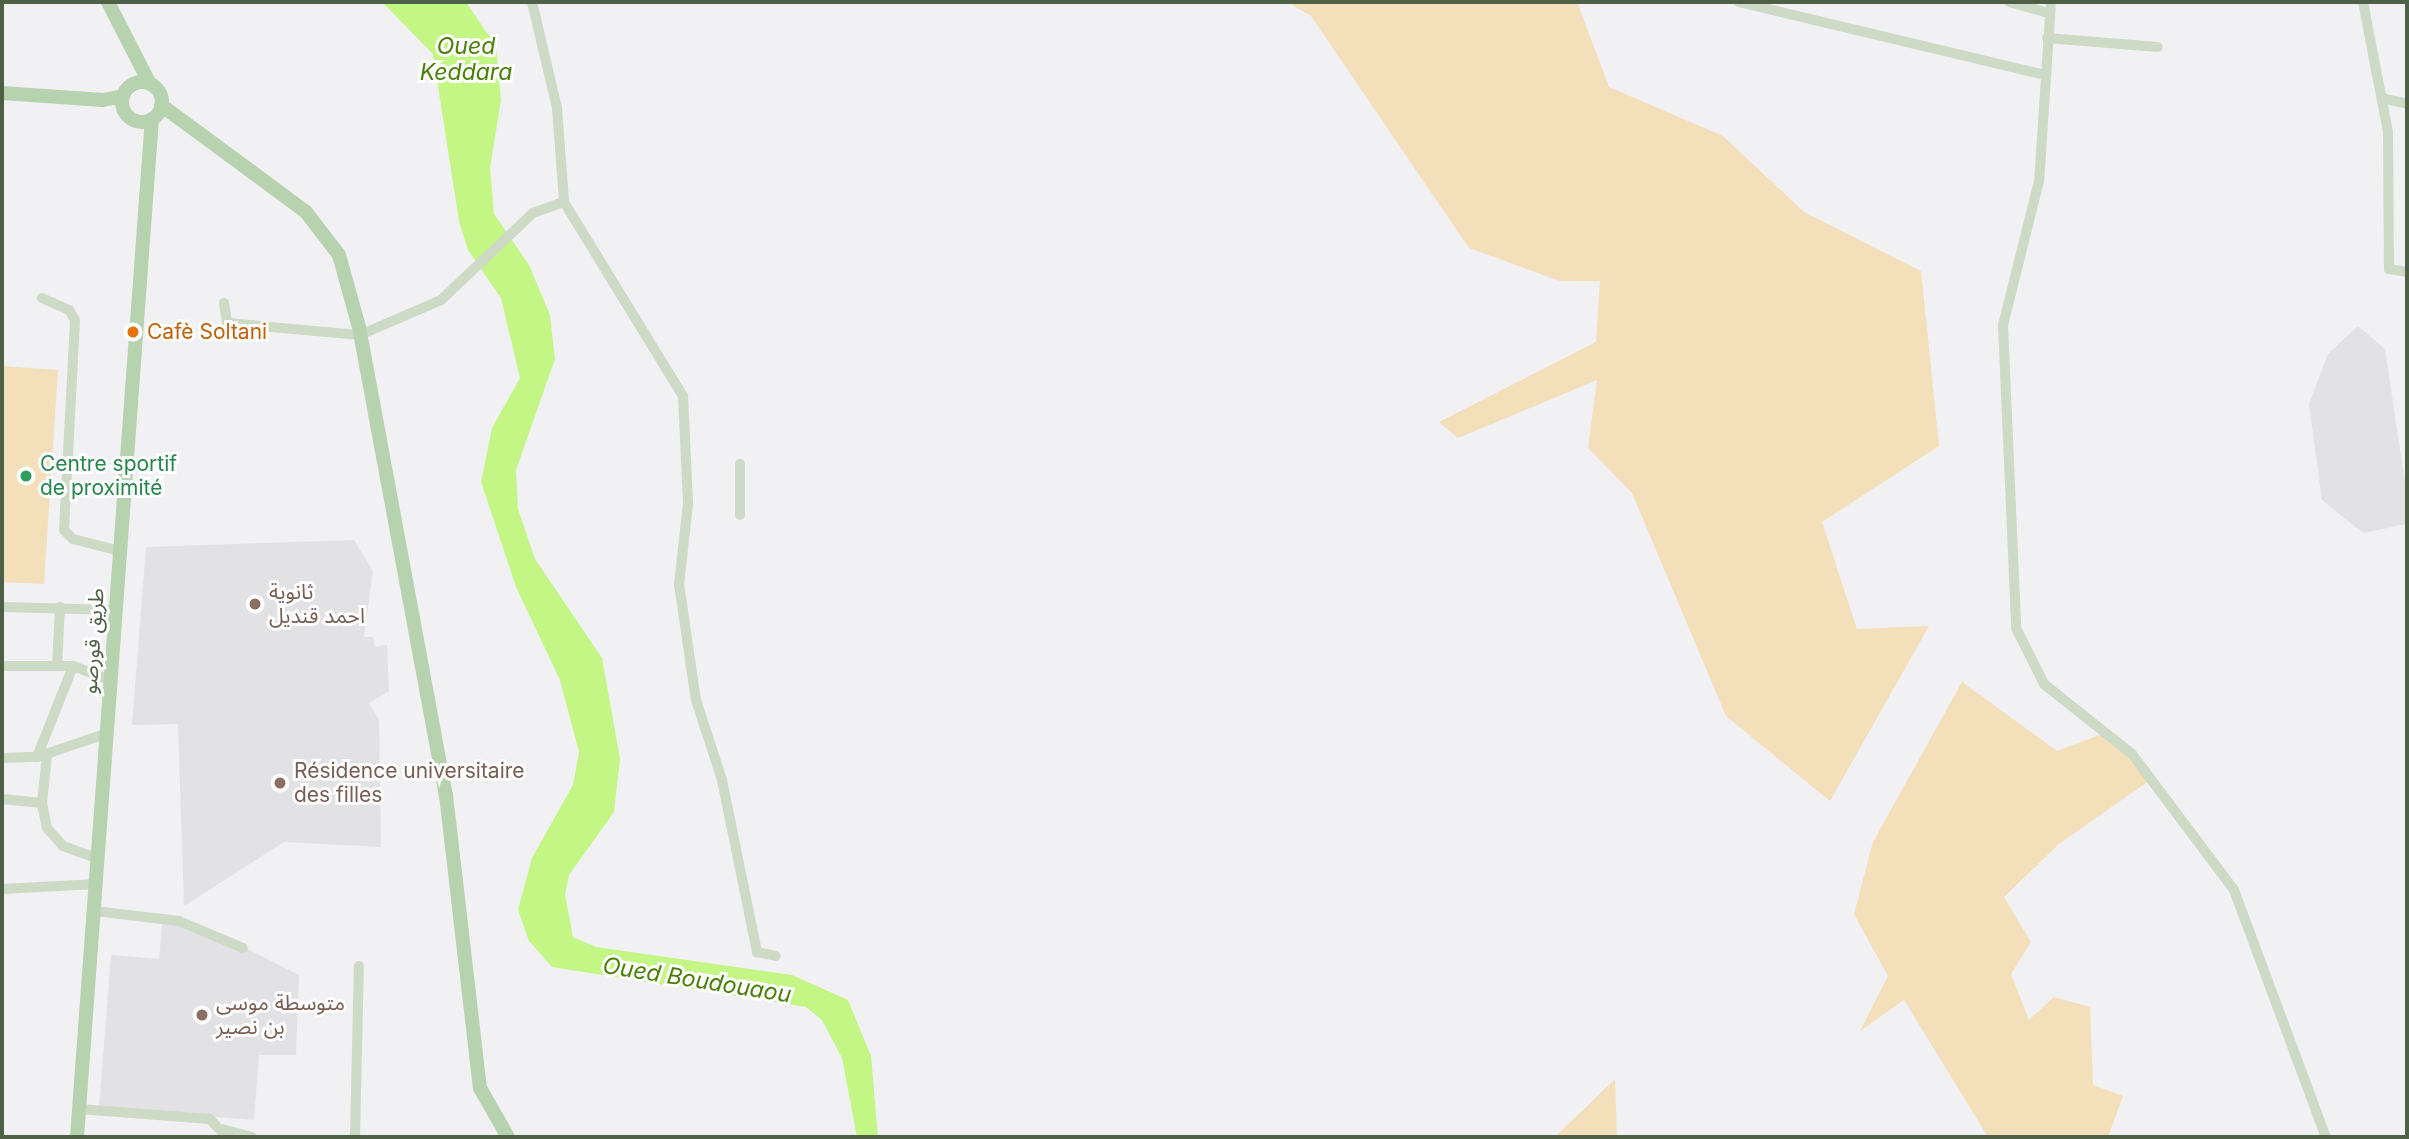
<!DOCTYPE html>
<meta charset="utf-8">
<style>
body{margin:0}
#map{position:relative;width:2409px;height:1139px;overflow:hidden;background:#f1f0f3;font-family:Inter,"Noto Sans Arabic",sans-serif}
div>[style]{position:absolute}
.education>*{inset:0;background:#e2e2e4}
.green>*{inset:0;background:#f4dfbb}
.water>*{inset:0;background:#c3f684}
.minor>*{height:10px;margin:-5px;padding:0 5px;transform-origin:5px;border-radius:5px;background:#ccdac6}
.major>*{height:14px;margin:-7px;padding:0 7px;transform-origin:7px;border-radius:7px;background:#b7d2ae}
.major>.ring{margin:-7px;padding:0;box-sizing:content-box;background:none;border:14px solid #b7d2ae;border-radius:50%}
.dots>*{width:19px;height:19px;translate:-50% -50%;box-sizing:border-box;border:4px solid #fff;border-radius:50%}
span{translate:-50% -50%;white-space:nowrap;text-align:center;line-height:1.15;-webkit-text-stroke:6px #fff;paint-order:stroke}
.food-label{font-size:21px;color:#c56008}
.left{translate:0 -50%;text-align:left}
.leisure-label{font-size:21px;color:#27864d}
.education-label{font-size:21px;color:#785e54}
.street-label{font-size:21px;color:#4e6046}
.water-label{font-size:23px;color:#487f06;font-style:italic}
.frame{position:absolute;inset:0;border:4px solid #4e6046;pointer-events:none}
</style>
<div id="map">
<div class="education">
<div style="clip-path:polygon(2358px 326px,2385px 349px,2407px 496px,2407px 524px,2363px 533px,2322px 500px,2309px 404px,2328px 354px)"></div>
<div style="clip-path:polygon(354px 540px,373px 571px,364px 637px,373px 637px,375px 647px,387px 645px,389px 691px,369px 703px,379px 720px,381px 847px,284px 842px,184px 906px,178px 724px,132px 725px,146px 547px)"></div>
<div style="clip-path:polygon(163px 916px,226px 938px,299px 975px,296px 1055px,259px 1055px,254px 1120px,99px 1108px,111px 955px,159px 959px)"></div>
</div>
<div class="green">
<div style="clip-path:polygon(1287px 2px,1577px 2px,1609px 87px,1723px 136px,1804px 212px,1921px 271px,1939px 446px,1822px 522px,1857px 629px,1929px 626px,1830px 801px,1726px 716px,1632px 493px,1588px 448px,1597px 380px,1458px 438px,1439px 422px,1596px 342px,1600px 281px,1560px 281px,1469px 248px,1311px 16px)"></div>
<div style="clip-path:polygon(2px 366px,58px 370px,44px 584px,2px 582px)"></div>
<div style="clip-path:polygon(1962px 682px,2057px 751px,2105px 733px,2150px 780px,2059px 844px,2004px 897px,2031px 942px,2011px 974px,2029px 1020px,2054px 997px,2090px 1007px,2093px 1085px,2123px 1096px,2108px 1137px,1988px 1137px,1904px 1000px,1860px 1031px,1888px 976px,1854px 914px,1873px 842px)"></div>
<div style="clip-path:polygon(1615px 1079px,1617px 1137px,1555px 1137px)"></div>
</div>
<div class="water">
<div style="clip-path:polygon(382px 2px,466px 2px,496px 46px,501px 100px,490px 168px,494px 214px,529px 265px,550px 315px,555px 359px,516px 470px,518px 509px,535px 559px,602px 658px,620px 759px,614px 812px,569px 875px,565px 894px,573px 937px,596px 947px,792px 975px,848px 1000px,871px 1056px,878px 1137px,857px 1137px,842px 1058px,822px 1020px,806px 1007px,552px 967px,529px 941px,518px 910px,532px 858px,573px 785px,579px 752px,560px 680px,516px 587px,481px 482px,492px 428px,520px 378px,501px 298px,468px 250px,459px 221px,433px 54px)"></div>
</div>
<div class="minor">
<div style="left:532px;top:2px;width:109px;rotate:76.7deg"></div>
<div style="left:557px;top:108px;width:94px;rotate:85.7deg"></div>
<div style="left:564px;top:202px;width:228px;rotate:58.5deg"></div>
<div style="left:683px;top:396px;width:108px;rotate:87.3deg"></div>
<div style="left:688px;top:504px;width:81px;rotate:96.4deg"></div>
<div style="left:679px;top:584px;width:117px;rotate:81.7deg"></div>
<div style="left:696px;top:700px;width:84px;rotate:72deg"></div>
<div style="left:722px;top:780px;width:176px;rotate:78.5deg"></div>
<div style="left:757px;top:952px;width:19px;rotate:12deg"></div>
<div style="left:1739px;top:2px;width:315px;rotate:13.4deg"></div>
<div style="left:2009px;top:2px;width:41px;rotate:15.4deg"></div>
<div style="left:2051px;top:2px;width:179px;rotate:93.8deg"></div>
<div style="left:2039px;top:181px;width:148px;rotate:104deg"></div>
<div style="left:2003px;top:325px;width:303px;rotate:87.5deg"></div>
<div style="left:2016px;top:628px;width:63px;rotate:63.4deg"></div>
<div style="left:2044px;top:684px;width:112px;rotate:38.5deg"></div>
<div style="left:2132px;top:754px;width:170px;rotate:53.1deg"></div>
<div style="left:2234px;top:890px;width:264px;rotate:69.6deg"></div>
<div style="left:2363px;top:2px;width:132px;rotate:79.1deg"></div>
<div style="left:2388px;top:132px;width:137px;rotate:89.6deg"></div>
<div style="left:2389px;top:269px;width:18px;rotate:9deg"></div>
<div style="left:2047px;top:38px;width:111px;rotate:4.6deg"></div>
<div style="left:2382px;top:98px;width:26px;rotate:13deg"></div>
<div style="left:42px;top:298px;width:30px;rotate:24deg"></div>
<div style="left:69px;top:310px;width:12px;rotate:59deg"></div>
<div style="left:75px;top:320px;width:210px;rotate:93deg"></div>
<div style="left:64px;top:530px;width:13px;rotate:45deg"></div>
<div style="left:73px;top:539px;width:49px;rotate:14.3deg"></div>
<div style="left:224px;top:303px;width:20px;rotate:81deg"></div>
<div style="left:227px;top:323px;width:134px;rotate:5.2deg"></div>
<div style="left:360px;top:335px;width:88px;rotate:-23.4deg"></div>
<div style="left:441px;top:300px;width:127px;rotate:-43.4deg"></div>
<div style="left:533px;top:213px;width:33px;rotate:-20deg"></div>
<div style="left:740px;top:515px;width:51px;rotate:-90deg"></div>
<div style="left:2px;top:607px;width:114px;rotate:1.5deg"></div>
<div style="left:2px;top:666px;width:71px"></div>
<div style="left:73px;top:666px;width:42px;rotate:21deg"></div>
<div style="left:57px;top:666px;width:59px;rotate:-87.1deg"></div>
<div style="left:47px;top:755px;width:48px;rotate:95.9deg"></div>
<div style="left:42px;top:803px;width:25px;rotate:79deg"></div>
<div style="left:47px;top:828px;width:24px;rotate:48deg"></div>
<div style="left:63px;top:846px;width:38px;rotate:20deg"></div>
<div style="left:37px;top:757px;width:98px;rotate:-68.4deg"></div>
<div style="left:2px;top:758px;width:35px;rotate:-2deg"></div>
<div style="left:37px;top:757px;width:75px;rotate:-18.7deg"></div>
<div style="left:2px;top:799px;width:40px;rotate:5.7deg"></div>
<div style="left:2px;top:889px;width:95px;rotate:-3deg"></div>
<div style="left:94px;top:911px;width:86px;rotate:6.7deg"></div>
<div style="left:179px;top:921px;width:69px;rotate:22.9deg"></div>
<div style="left:79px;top:1109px;width:131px;rotate:4.4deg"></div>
<div style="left:210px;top:1119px;width:24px;rotate:48deg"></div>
<div style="left:222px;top:1129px;width:31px;rotate:15deg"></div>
<div style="left:355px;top:1137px;width:171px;rotate:-88.7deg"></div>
</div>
<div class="major">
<div style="left:108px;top:2px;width:92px;rotate:62.9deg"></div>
<div class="ring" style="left:122px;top:82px;width:26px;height:26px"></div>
<div style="left:2px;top:93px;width:101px;rotate:4deg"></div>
<div style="left:103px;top:100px;width:20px;rotate:-11deg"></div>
<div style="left:161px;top:105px;width:180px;rotate:36.4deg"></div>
<div style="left:306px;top:212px;width:54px;rotate:52.5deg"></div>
<div style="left:339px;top:255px;width:75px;rotate:74.5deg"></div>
<div style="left:359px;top:327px;width:476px;rotate:79.5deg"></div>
<div style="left:446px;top:795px;width:295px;rotate:83.4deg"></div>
<div style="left:480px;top:1088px;width:56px;rotate:60.3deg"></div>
<div style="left:77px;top:1137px;width:1021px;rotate:-85.79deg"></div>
</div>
<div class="dots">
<div style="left:133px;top:332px;background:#e8710a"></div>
<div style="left:26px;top:476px;background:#2e9e5b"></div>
<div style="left:255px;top:604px;background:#8d6e63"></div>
<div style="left:280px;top:783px;background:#8d6e63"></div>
<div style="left:202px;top:1015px;background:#8d6e63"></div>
</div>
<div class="food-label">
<span class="left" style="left:147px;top:332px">Cafè Soltani</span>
</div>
<div class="leisure-label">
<span class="left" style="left:40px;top:476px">Centre sportif<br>de proximité</span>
</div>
<div class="education-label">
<span class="left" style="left:269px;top:604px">ثانوية<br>احمد قنديل</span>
<span class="left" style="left:294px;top:783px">Résidence universitaire<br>des filles</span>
<span class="left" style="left:216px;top:1015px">متوسطة موسى<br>بن نصير</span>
</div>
<div class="street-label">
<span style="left:93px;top:641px;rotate:-86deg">طريق قورصو</span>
</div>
<div class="water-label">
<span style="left:466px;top:59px">Oued<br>Keddara</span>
<span style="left:697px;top:980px;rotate:9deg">Oued Boudouaou</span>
</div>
<div class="frame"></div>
</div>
